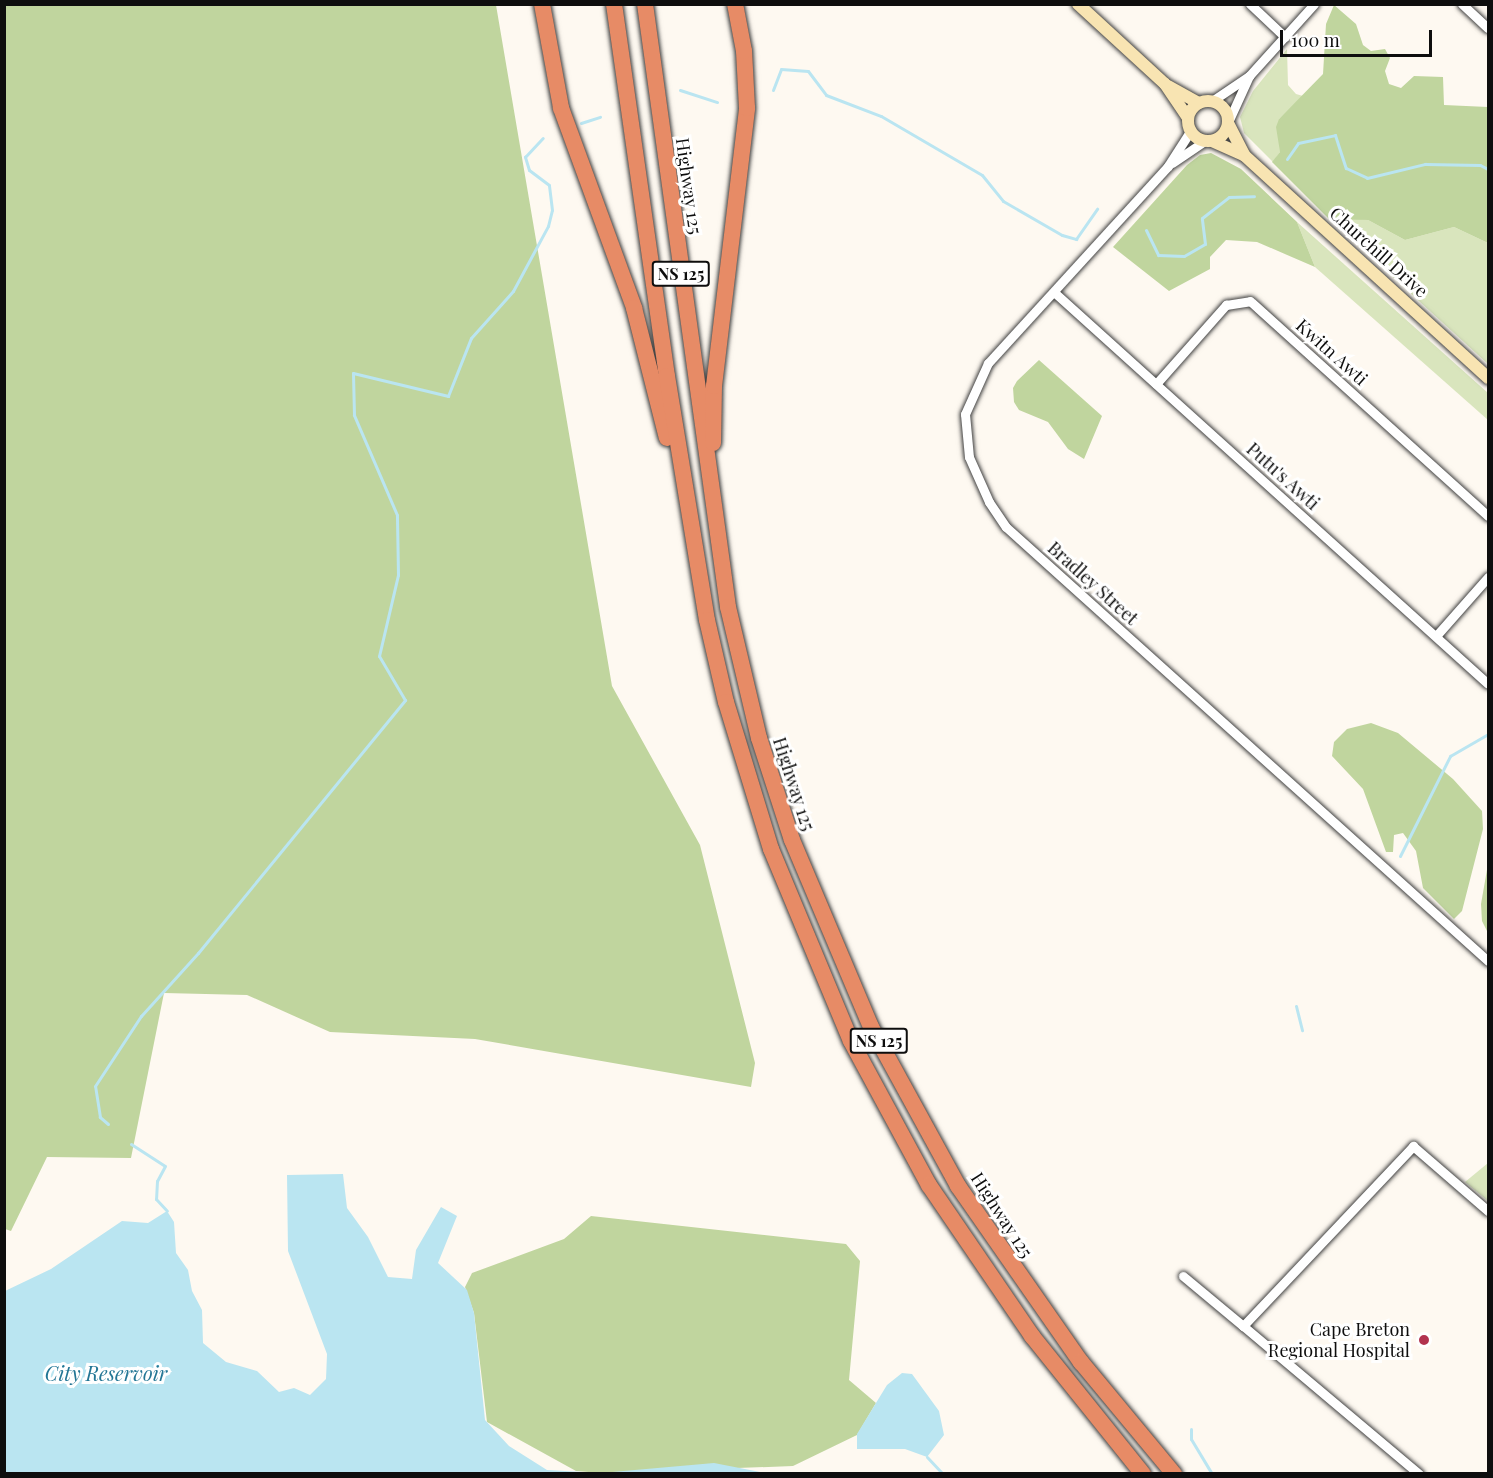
<!DOCTYPE html>
<style>
body{margin:0}
#map{position:relative;width:1493px;height:1478px;overflow:hidden;background:#fef9f1;font-family:"Playfair Display",serif}
div>[style]{position:absolute}
.green>*{inset:0;background:#d9e5bd}
.forest>*{inset:0;background:#c0d59e}
.water>*{inset:0;background:#bae5f1}
.stream>*{height:3px;margin:-1.5px;padding:0 1.5px;transform-origin:1.5px;border-radius:1.5px;background:#bae5f1}
.roads{filter:drop-shadow(0 0 2px #414141) drop-shadow(0 0 2px #414141)}
.minor>*{height:9px;margin:-4.5px;padding:0 4.5px;transform-origin:4.5px;border-radius:4.5px;background:#fff}
.secondary>*{height:12px;margin:-6px;padding:0 6px;transform-origin:6px;border-radius:6px;background:#f8e4b2}
.secondary>.ring{margin:-6px;padding:0;box-sizing:content-box;background:none;border:12px solid #f8e4b2;border-radius:50%}
.motorway>*{height:16px;margin:-8px;padding:0 8px;transform-origin:8px;border-radius:8px;background:#e78b66}
.dots>*{width:16px;height:16px;translate:-50% -50%;box-sizing:border-box;border:3px solid #fff;border-radius:50%}
span{translate:-50% -50%;white-space:nowrap;text-align:center;line-height:1.15;-webkit-text-stroke:6px #fff;paint-order:stroke}
.shield-label span{padding:2px 4px;background:#fff;border:2px solid;border-radius:4px;-webkit-text-stroke-width:0}
.shield-label{font-size:16px;color:#0e0e0e;font-weight:700}
.street-label{font-size:18px;color:#0e0e0e}
.poi-label{font-size:18px;color:#0e0e0e}
.right{translate:-100% -50%;text-align:right}
.water-label{font-size:20px;color:#237695;font-style:italic}
.frame{position:absolute;inset:0;border:6px solid #0e0e0e;pointer-events:none}
.scale{position:absolute;left:1280px;top:30px;width:152px;height:27px;box-sizing:border-box;border:3px solid #0e0e0e;border-top:0;padding-left:8px;font-size:18px;line-height:21px;white-space:nowrap;color:#0e0e0e;-webkit-text-stroke:4px #fff;paint-order:stroke}
</style>
<div id="map">
<div class="green">
<div style="clip-path:polygon(1287px 49px,1288px 85px,1296px 94px,1303px 96px,1279px 119px,1280px 152px,1273px 162px,1244px 133px,1240px 117px,1253px 91px)"></div>
<div style="clip-path:polygon(1354px 218px,1368px 220px,1405px 240px,1454px 227px,1488px 243px,1488px 364px,1329px 219px)"></div>
<div style="clip-path:polygon(1297px 222px,1488px 393px,1488px 420px,1315px 267px)"></div>
<div style="clip-path:polygon(1488px 1163px,1488px 1201px,1465px 1182px)"></div>
</div>
<div class="forest">
<div style="clip-path:polygon(5px 4px,496px 5px,612px 686px,700px 845px,755px 1063px,751px 1087px,475px 1039px,330px 1032px,247px 995px,164px 993px,131px 1158px,47px 1157px,11px 1231px,5px 1229px)"></div>
<div style="clip-path:polygon(1334px 5px,1356px 24px,1363px 45px,1371px 51px,1385px 49px,1390px 58px,1385px 71px,1389px 84px,1401px 88px,1414px 76px,1443px 77px,1444px 105px,1488px 107px,1488px 243px,1454px 227px,1405px 240px,1368px 220px,1329px 219px,1272px 162px,1280px 152px,1276px 127px,1279px 119px,1323px 74px,1326px 24px)"></div>
<div style="clip-path:polygon(1211px 153px,1241px 169px,1297px 222px,1315px 267px,1257px 242px,1226px 240px,1210px 257px,1210px 269px,1169px 291px,1113px 247px,1187px 165px,1200px 155px)"></div>
<div style="clip-path:polygon(1039px 360px,1102px 416px,1084px 459px,1068px 449px,1048px 422px,1019px 410px,1014px 402px,1013px 388px,1017px 381px)"></div>
<div style="clip-path:polygon(1371px 723px,1398px 733px,1453px 779px,1482px 811px,1483px 829px,1462px 911px,1454px 919px,1423px 888px,1416px 851px,1403px 833px,1394px 835px,1393px 852px,1386px 852px,1363px 789px,1332px 756px,1334px 742px,1347px 729px)"></div>
<div style="clip-path:polygon(1488px 864px,1488px 933px,1482px 921px,1481px 904px)"></div>
<div style="clip-path:polygon(591px 1216px,846px 1244px,860px 1261px,849px 1380px,876px 1403px,857px 1435px,793px 1466px,601px 1473px,576px 1471px,487px 1422px,474px 1313px,465px 1287px,472px 1273px,564px 1239px)"></div>
</div>
<div class="water">
<div style="clip-path:polygon(343px 1174px,347px 1208px,368px 1237px,388px 1277px,412px 1279px,416px 1250px,441px 1207px,457px 1216px,438px 1263px,467px 1290px,474px 1313px,485px 1420px,509px 1446px,547px 1470px,601px 1473px,714px 1463px,765px 1473px,5px 1473px,5px 1291px,51px 1269px,122px 1221px,148px 1223px,167px 1211px,174px 1222px,176px 1253px,188px 1270px,192px 1291px,202px 1310px,203px 1343px,226px 1362px,257px 1371px,279px 1392px,294px 1388px,310px 1395px,326px 1379px,327px 1354px,288px 1251px,287px 1175px)"></div>
<div style="clip-path:polygon(902px 1373px,912px 1374px,939px 1411px,944px 1435px,927px 1457px,905px 1449px,857px 1449px,857px 1434px,887px 1385px)"></div>
</div>
<div class="stream">
<div style="left:680px;top:90px;width:39px;rotate:18deg"></div>
<div style="left:773px;top:90px;width:22px;rotate:-69deg"></div>
<div style="left:781px;top:69px;width:27px;rotate:4deg"></div>
<div style="left:808px;top:71px;width:30px;rotate:53deg"></div>
<div style="left:826px;top:95px;width:59px;rotate:20.9deg"></div>
<div style="left:881px;top:116px;width:117px;rotate:30.3deg"></div>
<div style="left:982px;top:175px;width:33px;rotate:51deg"></div>
<div style="left:1003px;top:201px;width:68px;rotate:30deg"></div>
<div style="left:1062px;top:235px;width:15px;rotate:16deg"></div>
<div style="left:1076px;top:239px;width:37px;rotate:-55deg"></div>
<div style="left:581px;top:123px;width:20px;rotate:-18deg"></div>
<div style="left:1287px;top:159px;width:19px;rotate:-55deg"></div>
<div style="left:1298px;top:143px;width:38px;rotate:-12deg"></div>
<div style="left:1335px;top:135px;width:35px;rotate:72deg"></div>
<div style="left:1346px;top:168px;width:23px;rotate:25deg"></div>
<div style="left:1367px;top:178px;width:60px;rotate:-13.6deg"></div>
<div style="left:1425px;top:164px;width:55px;rotate:1deg"></div>
<div style="left:1480px;top:165px;width:9px;rotate:27deg"></div>
<div style="left:1146px;top:230px;width:28px;rotate:64deg"></div>
<div style="left:1158px;top:255px;width:26px;rotate:2deg"></div>
<div style="left:1184px;top:256px;width:24px;rotate:-30deg"></div>
<div style="left:1205px;top:244px;width:26px;rotate:-97deg"></div>
<div style="left:1202px;top:218px;width:34px;rotate:-38deg"></div>
<div style="left:1229px;top:197px;width:25px;rotate:-2deg"></div>
<div style="left:1400px;top:856px;width:112px;rotate:-63.4deg"></div>
<div style="left:1450px;top:756px;width:44px;rotate:-30.1deg"></div>
<div style="left:1296px;top:1006px;width:25px;rotate:76deg"></div>
<div style="left:108px;top:1124px;width:11px;rotate:-139deg"></div>
<div style="left:100px;top:1117px;width:31px;rotate:-99deg"></div>
<div style="left:95px;top:1086px;width:84px;rotate:-56.7deg"></div>
<div style="left:141px;top:1016px;width:85px;rotate:-47.9deg"></div>
<div style="left:198px;top:953px;width:327px;rotate:-50.7deg"></div>
<div style="left:405px;top:700px;width:51px;rotate:-120.6deg"></div>
<div style="left:379px;top:656px;width:83px;rotate:-76.8deg"></div>
<div style="left:398px;top:575px;width:60px;rotate:-91deg"></div>
<div style="left:397px;top:515px;width:109px;rotate:-113.3deg"></div>
<div style="left:354px;top:415px;width:42px;rotate:-91.4deg"></div>
<div style="left:353px;top:373px;width:98px;rotate:13.6deg"></div>
<div style="left:448px;top:396px;width:62px;rotate:-68.4deg"></div>
<div style="left:471px;top:338px;width:63px;rotate:-48.2deg"></div>
<div style="left:513px;top:291px;width:74px;rotate:-61.7deg"></div>
<div style="left:548px;top:226px;width:16px;rotate:-76deg"></div>
<div style="left:552px;top:210px;width:25px;rotate:-97deg"></div>
<div style="left:549px;top:185px;width:25px;rotate:-143deg"></div>
<div style="left:529px;top:170px;width:14px;rotate:-107deg"></div>
<div style="left:525px;top:157px;width:26px;rotate:-47deg"></div>
<div style="left:131px;top:1144px;width:40px;rotate:32.9deg"></div>
<div style="left:165px;top:1166px;width:17px;rotate:118deg"></div>
<div style="left:157px;top:1181px;width:18px;rotate:93deg"></div>
<div style="left:156px;top:1199px;width:16px;rotate:47deg"></div>
<div style="left:1191px;top:1429px;width:10px;rotate:90deg"></div>
<div style="left:1191px;top:1439px;width:41px;rotate:59deg"></div>
<div style="left:927px;top:1457px;width:23px;rotate:47deg"></div>
</div>
<div class="roads">
<div class="minor">
<div style="left:1250px;top:4px;width:48px;rotate:43.3deg"></div>
<div style="left:1462px;top:4px;width:35px;rotate:43deg"></div>
<div style="left:1212px;top:101px;width:45px;rotate:-34deg"></div>
<div style="left:1249px;top:76px;width:97px;rotate:-47.9deg"></div>
<div style="left:1229px;top:120px;width:48px;rotate:-65.6deg"></div>
<div style="left:1191px;top:130px;width:43px;rotate:122.6deg"></div>
<div style="left:1168px;top:166px;width:267px;rotate:132.4deg"></div>
<div style="left:988px;top:363px;width:56px;rotate:114.3deg"></div>
<div style="left:965px;top:414px;width:43px;rotate:84.7deg"></div>
<div style="left:969px;top:457px;width:49px;rotate:66deg"></div>
<div style="left:989px;top:502px;width:30px;rotate:56deg"></div>
<div style="left:1006px;top:527px;width:649px;rotate:42deg"></div>
<div style="left:1172px;top:163px;width:40px;rotate:-34deg"></div>
<div style="left:1055px;top:293px;width:583px;rotate:42.08deg"></div>
<div style="left:1156px;top:384px;width:106px;rotate:-48.5deg"></div>
<div style="left:1226px;top:305px;width:24px;rotate:-9deg"></div>
<div style="left:1250px;top:301px;width:321px;rotate:42.1deg"></div>
<div style="left:1436px;top:636px;width:79px;rotate:-48.6deg"></div>
<div style="left:1183px;top:1276px;width:78px;rotate:39.8deg"></div>
<div style="left:1419px;top:1474px;width:230px;rotate:-139.9deg"></div>
<div style="left:1243px;top:1326px;width:248px;rotate:-46.6deg"></div>
<div style="left:1413px;top:1146px;width:99px;rotate:40.9deg"></div>
</div>
<div class="secondary">
<div style="left:1078px;top:4px;width:118px;rotate:42.6deg"></div>
<div style="left:1165px;top:84px;width:41px;rotate:55.9deg"></div>
<div style="left:1168px;top:86px;width:35px;rotate:29deg"></div>
<div class="ring" style="left:1188px;top:101px;width:28px;height:28px"></div>
<div style="left:1228px;top:123px;width:36px;rotate:63deg"></div>
<div style="left:1212px;top:141px;width:35px;rotate:24deg"></div>
<div style="left:1244px;top:155px;width:331px;rotate:42.4deg"></div>
</div>
<div class="motorway">
<div style="left:542px;top:4px;width:106px;rotate:79.6deg"></div>
<div style="left:561px;top:108px;width:213px;rotate:69.9deg"></div>
<div style="left:634px;top:308px;width:134px;rotate:75.8deg"></div>
<div style="left:614px;top:4px;width:376px;rotate:81.9deg"></div>
<div style="left:667px;top:376px;width:247px;rotate:80.7deg"></div>
<div style="left:707px;top:620px;width:84px;rotate:77deg"></div>
<div style="left:726px;top:702px;width:154px;rotate:73deg"></div>
<div style="left:771px;top:849px;width:208px;rotate:67.4deg"></div>
<div style="left:851px;top:1041px;width:164px;rotate:61.6deg"></div>
<div style="left:929px;top:1185px;width:183px;rotate:55.7deg"></div>
<div style="left:1032px;top:1336px;width:177px;rotate:51.2deg"></div>
<div style="left:645px;top:4px;width:609px;rotate:82.16deg"></div>
<div style="left:728px;top:607px;width:135px;rotate:76.7deg"></div>
<div style="left:759px;top:738px;width:107px;rotate:72.1deg"></div>
<div style="left:792px;top:840px;width:203px;rotate:67.1deg"></div>
<div style="left:871px;top:1027px;width:181px;rotate:61.3deg"></div>
<div style="left:958px;top:1186px;width:215px;rotate:55.1deg"></div>
<div style="left:1081px;top:1362px;width:146px;rotate:50.3deg"></div>
<div style="left:713px;top:443px;width:57px;rotate:-89deg"></div>
<div style="left:714px;top:386px;width:280px;rotate:-83.2deg"></div>
<div style="left:747px;top:108px;width:57px;rotate:-93deg"></div>
<div style="left:744px;top:51px;width:48px;rotate:-100.8deg"></div>
</div>
</div>
<div class="dots">
<div style="left:1424px;top:1340px;background:#b2334e"></div>
</div>
<div class="shield-label">
<span style="left:681px;top:274px">NS 125</span>
<span style="left:879px;top:1041px">NS 125</span>
</div>
<div class="street-label">
<span style="left:689px;top:186px;rotate:82deg">Highway 125</span>
<span style="left:1379px;top:252px;rotate:42deg">Churchill Drive</span>
<span style="left:1332px;top:352px;rotate:42deg">Kwitn Awti</span>
<span style="left:1283px;top:476px;rotate:42deg">Putu's Awti</span>
<span style="left:1093px;top:583px;rotate:42deg">Bradley Street</span>
<span style="left:794px;top:784px;rotate:72deg">Highway 125</span>
<span style="left:1002px;top:1215px;rotate:57deg">Highway 125</span>
</div>
<div class="poi-label">
<span class="right" style="left:1410px;top:1340px">Cape Breton<br>Regional Hospital</span>
</div>
<div class="water-label">
<span style="left:106px;top:1372px">City Reservoir</span>
</div>
<div class="frame"></div>
<div class="scale">100 m</div>
</div>
